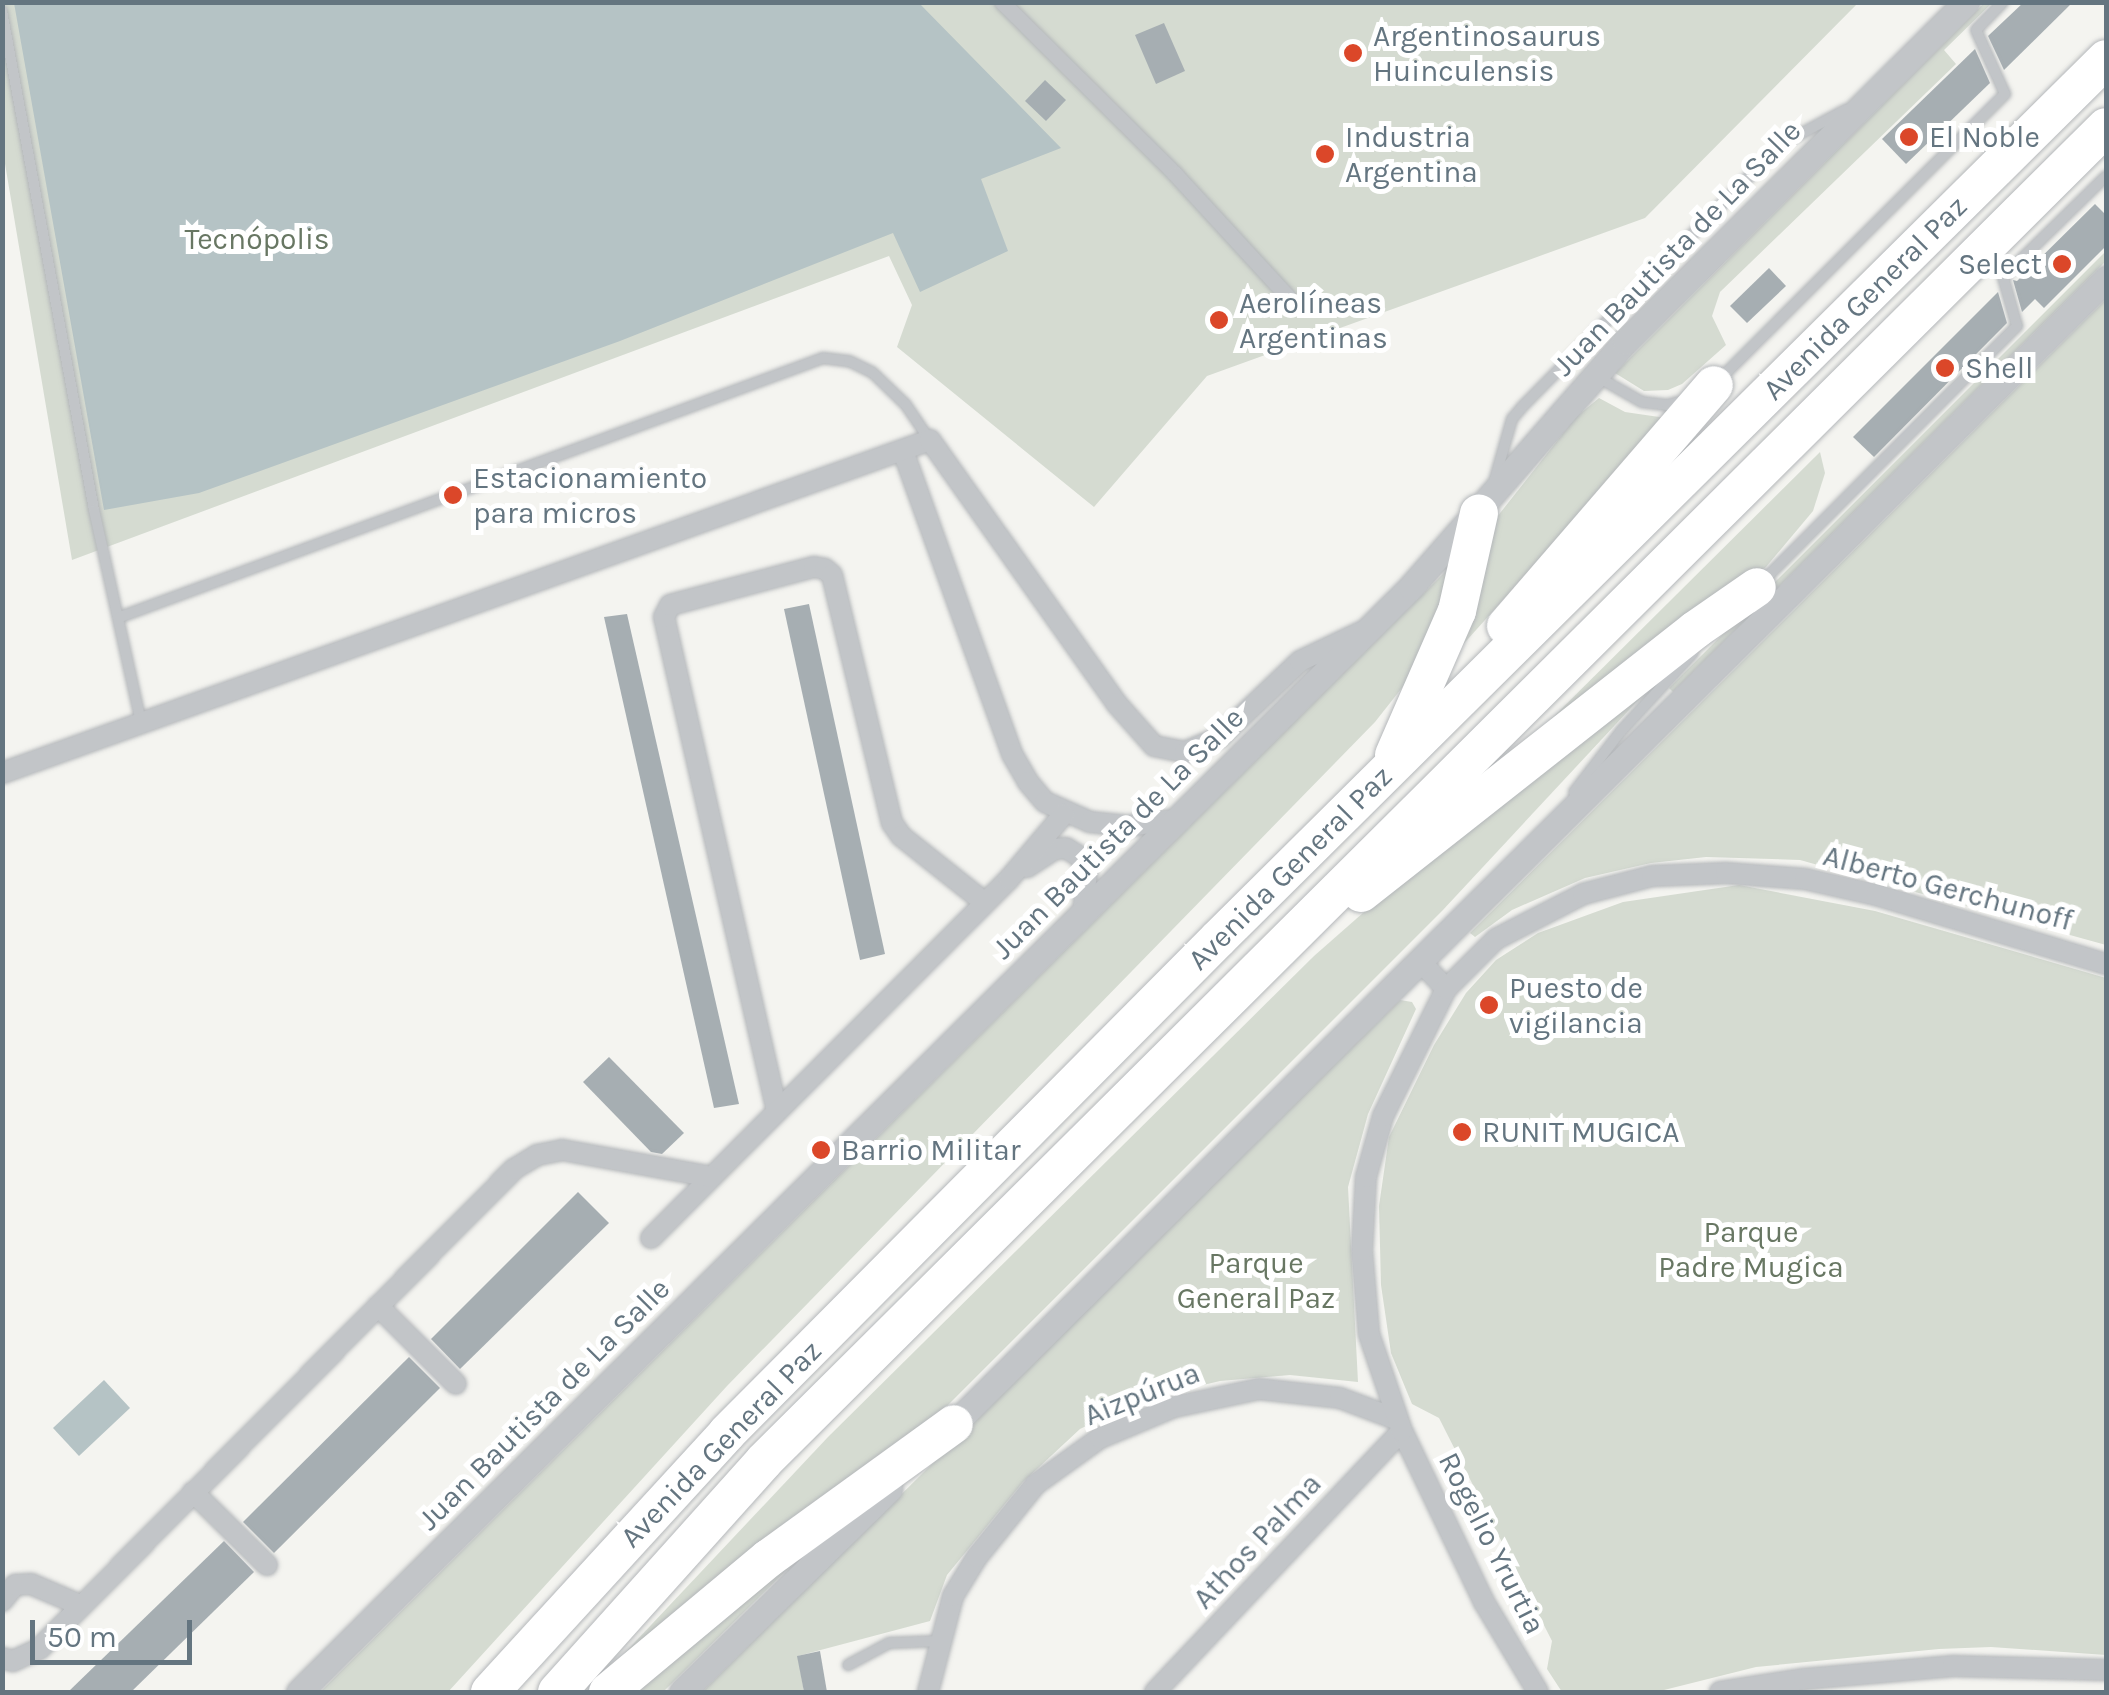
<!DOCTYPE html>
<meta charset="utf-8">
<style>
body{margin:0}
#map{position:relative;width:2109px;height:1695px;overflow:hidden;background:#f4f4f0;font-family:Karla,sans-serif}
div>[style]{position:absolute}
.green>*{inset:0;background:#d5dbd1}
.water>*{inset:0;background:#b5c3c5}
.building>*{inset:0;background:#a6aeb2}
.roads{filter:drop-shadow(0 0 2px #b4b7ba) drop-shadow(0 0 2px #b4b7ba)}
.service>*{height:10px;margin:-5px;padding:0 5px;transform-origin:5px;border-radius:5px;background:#c2c5c8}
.pedestrian>*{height:15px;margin:-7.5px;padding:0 7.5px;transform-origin:7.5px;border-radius:7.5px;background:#c2c5c8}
.minor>*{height:20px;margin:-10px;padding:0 10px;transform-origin:10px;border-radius:10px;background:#c2c5c8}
.tertiary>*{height:25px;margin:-12.5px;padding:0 12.5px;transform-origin:12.5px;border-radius:12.5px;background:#c2c5c8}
.motorway>*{height:38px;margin:-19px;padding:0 19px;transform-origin:19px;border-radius:19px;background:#fff}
.dots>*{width:28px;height:28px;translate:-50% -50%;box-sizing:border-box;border:5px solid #fff;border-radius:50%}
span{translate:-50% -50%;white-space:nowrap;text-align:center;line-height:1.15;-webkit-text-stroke:10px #fff;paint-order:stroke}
.poi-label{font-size:30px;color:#647580}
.left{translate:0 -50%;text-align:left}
.right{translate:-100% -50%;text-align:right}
.park-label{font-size:30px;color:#687763}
.street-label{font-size:30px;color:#647580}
.frame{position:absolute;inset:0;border:5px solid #647580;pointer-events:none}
.scale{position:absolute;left:30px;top:1620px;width:162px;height:45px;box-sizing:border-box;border:5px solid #647580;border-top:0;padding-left:12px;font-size:30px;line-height:35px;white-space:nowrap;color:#647580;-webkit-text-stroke:8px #fff;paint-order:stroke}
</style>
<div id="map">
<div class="green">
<div style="clip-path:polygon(2px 3px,1858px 3px,1645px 218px,1207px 376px,1094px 507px,897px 347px,912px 305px,889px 256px,72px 560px,3px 152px)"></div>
<div style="clip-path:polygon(1984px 3px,1992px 3px,1944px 50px,1956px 64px,1720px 292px,1712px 316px,1726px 345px,1682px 384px,1668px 390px,1644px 391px,1615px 373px)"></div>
<div style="clip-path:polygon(2106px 251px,2106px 261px,1673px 692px,1669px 688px)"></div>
<div style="clip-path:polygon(2106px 299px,2106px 945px,1800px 860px,1706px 857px,1651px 863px,1585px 878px,1512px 910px,1475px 937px,1470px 933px)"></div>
<div style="clip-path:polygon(1599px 398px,1625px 412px,1666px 418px,1459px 649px,1493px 522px,1576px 417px)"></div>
<div style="clip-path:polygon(1820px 452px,1825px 473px,1813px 511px,1766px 567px,1516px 754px)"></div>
<div style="clip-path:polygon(1450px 567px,1445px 607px,1405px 684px,1375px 722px,727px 1386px,448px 1692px,320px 1692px)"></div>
<div style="clip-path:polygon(1669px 667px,1442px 911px,935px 1418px,620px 1658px,828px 1437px,1314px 956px,1397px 883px)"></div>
<div style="clip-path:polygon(1739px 885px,1875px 911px,2106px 978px,2106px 1655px,1991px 1647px,1939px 1649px,1756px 1667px,1656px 1692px,1562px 1692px,1547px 1669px,1552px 1641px,1439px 1418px,1412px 1404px,1391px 1353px,1381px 1285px,1379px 1206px,1389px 1137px,1434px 1045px,1466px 993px,1496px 960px,1538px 933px,1623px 902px)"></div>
<div style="clip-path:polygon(1400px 1000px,1412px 1002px,1416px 1009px,1368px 1114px,1348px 1187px,1358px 1382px,1290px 1375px,1220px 1381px,1140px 1400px,1080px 1429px,1023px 1482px,947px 1575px,930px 1621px,798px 1656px,804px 1692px,702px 1692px)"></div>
<div style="clip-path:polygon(812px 1545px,663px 1692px,633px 1692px)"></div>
</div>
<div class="water">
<div style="clip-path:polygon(14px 3px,919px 3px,1061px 148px,981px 179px,1008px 251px,920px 292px,893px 233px,620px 341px,199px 493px,104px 510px)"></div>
<div style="clip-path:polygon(104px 1380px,130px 1408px,79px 1456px,53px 1428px)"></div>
</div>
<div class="building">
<div style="clip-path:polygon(2024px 2px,2073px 2px,2004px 70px,1988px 36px)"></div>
<div style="clip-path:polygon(1164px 23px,1185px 71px,1156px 84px,1135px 35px)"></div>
<div style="clip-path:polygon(1975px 49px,1990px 83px,1906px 164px,1882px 139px)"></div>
<div style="clip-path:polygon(1045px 80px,1066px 100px,1046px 121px,1025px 101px)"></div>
<div style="clip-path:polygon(2095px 204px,2106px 215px,2106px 246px,2044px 308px,2035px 299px,2022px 312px,2013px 280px,2017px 281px)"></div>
<div style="clip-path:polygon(1769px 268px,1786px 286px,1747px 323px,1730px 306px)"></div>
<div style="clip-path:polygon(1998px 292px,2007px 323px,1874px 457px,1853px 437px)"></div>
<div style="clip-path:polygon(809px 604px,885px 954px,860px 960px,784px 609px)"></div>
<div style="clip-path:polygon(627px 614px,739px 1104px,714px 1108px,604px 617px)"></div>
<div style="clip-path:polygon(609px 1057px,684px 1133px,662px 1154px,651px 1152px,583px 1082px)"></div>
<div style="clip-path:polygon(578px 1192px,609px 1223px,460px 1369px,431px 1339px)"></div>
<div style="clip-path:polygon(409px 1357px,440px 1388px,274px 1553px,243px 1522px)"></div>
<div style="clip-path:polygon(224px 1541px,254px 1572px,131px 1692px,68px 1692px)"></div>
<div style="clip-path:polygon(820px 1651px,827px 1692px,804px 1692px,797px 1656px)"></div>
</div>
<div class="roads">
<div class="service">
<div style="left:2px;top:11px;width:507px;rotate:79.55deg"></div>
<div style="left:94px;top:510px;width:217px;rotate:77.5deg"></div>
<div style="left:1596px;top:376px;width:53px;rotate:29.5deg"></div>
<div style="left:1642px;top:402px;width:25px;rotate:7deg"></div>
<div style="left:1667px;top:405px;width:20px;rotate:-15deg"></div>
<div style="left:1718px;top:381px;width:406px;rotate:-45deg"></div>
<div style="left:2005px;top:94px;width:70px;rotate:-114.4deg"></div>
<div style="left:1976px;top:30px;width:39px;rotate:-46deg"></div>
<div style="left:1494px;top:482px;width:66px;rotate:-74.1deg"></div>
<div style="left:1512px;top:419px;width:17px;rotate:-50deg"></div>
<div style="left:1523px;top:406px;width:366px;rotate:-45.4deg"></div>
<div style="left:1780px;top:145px;width:74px;rotate:-28.3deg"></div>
<div style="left:1761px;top:583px;width:363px;rotate:-45.1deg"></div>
<div style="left:2017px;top:326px;width:51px;rotate:-105.9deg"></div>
<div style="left:2003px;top:277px;width:144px;rotate:-44.4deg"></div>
<div style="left:120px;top:617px;width:749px;rotate:-20.22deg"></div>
<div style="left:823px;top:358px;width:26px;rotate:7deg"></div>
<div style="left:849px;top:361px;width:25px;rotate:26deg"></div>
<div style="left:872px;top:372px;width:47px;rotate:44.1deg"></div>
<div style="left:906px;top:405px;width:41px;rotate:55.9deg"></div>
<div style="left:1574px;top:792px;width:77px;rotate:-52.4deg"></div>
<div style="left:1621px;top:731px;width:106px;rotate:-47.3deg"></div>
<div style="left:848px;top:1665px;width:47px;rotate:-28.2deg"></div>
<div style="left:889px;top:1643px;width:50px;rotate:-2.3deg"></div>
</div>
<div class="pedestrian">
<div style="left:1002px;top:2px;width:244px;rotate:44.8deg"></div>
<div style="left:1175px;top:174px;width:168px;rotate:47.4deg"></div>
</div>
<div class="minor">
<div style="left:903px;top:451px;width:322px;rotate:70.2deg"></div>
<div style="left:1012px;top:754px;width:32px;rotate:60deg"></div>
<div style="left:1028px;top:782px;width:26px;rotate:50deg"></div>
<div style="left:1045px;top:802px;width:49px;rotate:24deg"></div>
<div style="left:1090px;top:822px;width:38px;rotate:6deg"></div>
<div style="left:1128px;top:826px;width:50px;rotate:-8deg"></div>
<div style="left:2px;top:773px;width:986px;rotate:-19.74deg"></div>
<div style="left:930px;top:440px;width:322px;rotate:54.7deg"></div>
<div style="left:1116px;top:703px;width:57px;rotate:48.5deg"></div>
<div style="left:1154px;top:746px;width:32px;rotate:11deg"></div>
<div style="left:1185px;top:752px;width:38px;rotate:-23deg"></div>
<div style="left:1220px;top:737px;width:110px;rotate:-43.5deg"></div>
<div style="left:1300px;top:661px;width:68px;rotate:-25.4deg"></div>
<div style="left:1027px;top:867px;width:33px;rotate:-33deg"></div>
<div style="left:1055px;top:849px;width:11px;rotate:-5deg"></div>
<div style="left:1066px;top:848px;width:15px;rotate:32deg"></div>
<div style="left:1079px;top:856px;width:16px;rotate:60deg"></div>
<div style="left:1087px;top:870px;width:44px;rotate:95.2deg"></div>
<div style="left:1421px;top:962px;width:37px;rotate:47deg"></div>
<div style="left:777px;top:1111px;width:507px;rotate:-102.88deg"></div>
<div style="left:664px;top:617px;width:13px;rotate:-63deg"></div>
<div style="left:670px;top:605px;width:149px;rotate:-14.8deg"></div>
<div style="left:814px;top:567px;width:11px;rotate:10deg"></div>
<div style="left:825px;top:569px;width:9px;rotate:41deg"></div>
<div style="left:832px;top:575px;width:255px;rotate:76.4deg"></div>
<div style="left:892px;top:823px;width:16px;rotate:55deg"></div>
<div style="left:901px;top:836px;width:106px;rotate:38.5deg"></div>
<div style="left:651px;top:1238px;width:507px;rotate:-45.08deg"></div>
<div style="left:1009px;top:879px;width:85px;rotate:-49.8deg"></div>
<div style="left:378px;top:1306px;width:110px;rotate:45deg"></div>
<div style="left:193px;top:1492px;width:104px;rotate:44.6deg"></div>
<div style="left:2px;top:1601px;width:21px;rotate:-51deg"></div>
<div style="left:15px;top:1585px;width:16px;rotate:-4deg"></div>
<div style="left:31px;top:1584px;width:53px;rotate:23.2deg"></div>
<div style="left:2px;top:1658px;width:11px;rotate:15deg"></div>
<div style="left:13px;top:1661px;width:29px;rotate:-25deg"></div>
<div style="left:39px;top:1649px;width:675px;rotate:-45.3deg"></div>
<div style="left:514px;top:1169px;width:27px;rotate:-31deg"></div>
<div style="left:537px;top:1155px;width:25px;rotate:-11deg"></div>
<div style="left:562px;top:1150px;width:152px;rotate:10.2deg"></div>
<div style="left:928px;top:1692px;width:99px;rotate:-75.4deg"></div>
<div style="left:953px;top:1596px;width:46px;rotate:-58.4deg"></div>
<div style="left:977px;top:1557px;width:94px;rotate:-51.1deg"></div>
<div style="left:1036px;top:1484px;width:79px;rotate:-35.7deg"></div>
<div style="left:1100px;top:1438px;width:80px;rotate:-22.7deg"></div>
<div style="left:1174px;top:1407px;width:87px;rotate:-12deg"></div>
<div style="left:1259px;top:1389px;width:81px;rotate:6.3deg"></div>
<div style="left:1340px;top:1398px;width:60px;rotate:20.6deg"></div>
<div style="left:1155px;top:1692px;width:359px;rotate:-46.6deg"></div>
<div style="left:1538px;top:1692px;width:105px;rotate:-121deg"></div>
<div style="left:1484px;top:1602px;width:190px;rotate:-115.6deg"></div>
<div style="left:1402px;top:1431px;width:102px;rotate:-108.8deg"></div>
<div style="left:1369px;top:1334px;width:84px;rotate:-94.8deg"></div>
<div style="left:1362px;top:1250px;width:73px;rotate:-86.9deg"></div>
<div style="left:1366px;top:1177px;width:63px;rotate:-74.4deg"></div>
<div style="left:1383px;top:1116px;width:142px;rotate:-63.6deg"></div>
<div style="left:1446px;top:989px;width:71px;rotate:-45deg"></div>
<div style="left:1496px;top:939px;width:98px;rotate:-27.3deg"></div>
<div style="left:1583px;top:894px;width:71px;rotate:-14.6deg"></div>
<div style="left:1652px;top:876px;width:74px;rotate:-2.3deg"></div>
<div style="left:1726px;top:873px;width:79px;rotate:4.3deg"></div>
<div style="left:1805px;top:879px;width:73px;rotate:12.7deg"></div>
<div style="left:1876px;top:895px;width:240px;rotate:16.7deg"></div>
<div style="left:1720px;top:1692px;width:85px;rotate:-8.8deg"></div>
<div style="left:1804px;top:1679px;width:150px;rotate:-5deg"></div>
<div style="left:1953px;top:1666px;width:153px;rotate:1.5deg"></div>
</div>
<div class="tertiary">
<div style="left:946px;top:1432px;width:1636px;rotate:-44.83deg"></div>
<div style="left:299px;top:1692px;width:1568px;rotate:-44.82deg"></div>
<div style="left:1411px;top:587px;width:325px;rotate:-48.9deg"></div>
<div style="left:1625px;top:342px;width:482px;rotate:-44.9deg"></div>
<div style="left:682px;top:1692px;width:290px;rotate:-44.4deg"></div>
</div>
<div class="motorway">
<div style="left:1506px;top:626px;width:318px;rotate:-49.2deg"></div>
<div style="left:1394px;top:755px;width:157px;rotate:-66.4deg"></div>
<div style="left:1457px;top:611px;width:100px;rotate:-77.3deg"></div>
<div style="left:1361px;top:893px;width:425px;rotate:-38.2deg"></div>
<div style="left:1695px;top:630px;width:75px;rotate:-34.7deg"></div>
<div style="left:490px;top:1692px;width:351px;rotate:-47.5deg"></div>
<div style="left:727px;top:1433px;width:697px;rotate:-45.17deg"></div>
<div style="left:1218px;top:939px;width:1250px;rotate:-44.74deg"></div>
<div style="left:557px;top:1692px;width:310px;rotate:-48.1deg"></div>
<div style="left:764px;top:1461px;width:1892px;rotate:-44.83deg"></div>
<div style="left:608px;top:1692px;width:209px;rotate:-39.8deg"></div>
<div style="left:769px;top:1558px;width:228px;rotate:-35.9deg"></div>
</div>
</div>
<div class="dots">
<div style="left:1353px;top:53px;background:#db4729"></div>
<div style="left:1909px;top:137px;background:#db4729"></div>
<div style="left:1325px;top:154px;background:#db4729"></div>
<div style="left:2062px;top:264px;background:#db4729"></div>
<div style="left:1219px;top:320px;background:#db4729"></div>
<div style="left:1945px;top:368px;background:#db4729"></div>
<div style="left:453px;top:495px;background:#db4729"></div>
<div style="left:1489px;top:1005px;background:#db4729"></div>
<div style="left:1462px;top:1132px;background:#db4729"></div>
<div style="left:821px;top:1150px;background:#db4729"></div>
</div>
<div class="poi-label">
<span class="left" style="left:1373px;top:53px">Argentinosaurus<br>Huinculensis</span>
<span class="left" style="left:1345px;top:154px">Industria<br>Argentina</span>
<span class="left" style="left:1929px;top:137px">El Noble</span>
<span class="right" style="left:2042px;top:264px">Select</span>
<span class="left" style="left:1239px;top:320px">Aerolíneas<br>Argentinas</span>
<span class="left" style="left:1965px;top:368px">Shell</span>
<span class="left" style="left:473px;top:495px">Estacionamiento<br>para micros</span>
<span class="left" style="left:1509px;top:1005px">Puesto de<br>vigilancia</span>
<span class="left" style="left:1482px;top:1132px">RUNIT MUGICA</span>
<span class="left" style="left:841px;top:1150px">Barrio Militar</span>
</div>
<div class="park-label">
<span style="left:257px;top:239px">Tecnópolis</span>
<span style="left:1751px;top:1249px">Parque<br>Padre Mugica</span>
<span style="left:1256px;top:1280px">Parque<br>General Paz</span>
</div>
<div class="street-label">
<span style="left:1677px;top:248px;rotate:-46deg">Juan Bautista de La Salle</span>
<span style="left:1865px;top:298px;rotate:-45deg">Avenida General Paz</span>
<span style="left:1118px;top:833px;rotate:-45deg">Juan Bautista de La Salle</span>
<span style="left:1290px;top:868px;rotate:-45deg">Avenida General Paz</span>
<span style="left:1948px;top:888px;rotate:15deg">Alberto Gerchunoff</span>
<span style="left:1142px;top:1394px;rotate:-22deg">Aizpúrua</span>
<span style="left:544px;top:1404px;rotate:-45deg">Juan Bautista de La Salle</span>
<span style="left:721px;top:1444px;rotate:-46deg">Avenida General Paz</span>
<span style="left:1257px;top:1541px;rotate:-47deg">Athos Palma</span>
<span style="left:1492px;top:1543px;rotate:63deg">Rogelio Yrurtia</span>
</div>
<div class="frame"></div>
<div class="scale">50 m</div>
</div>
